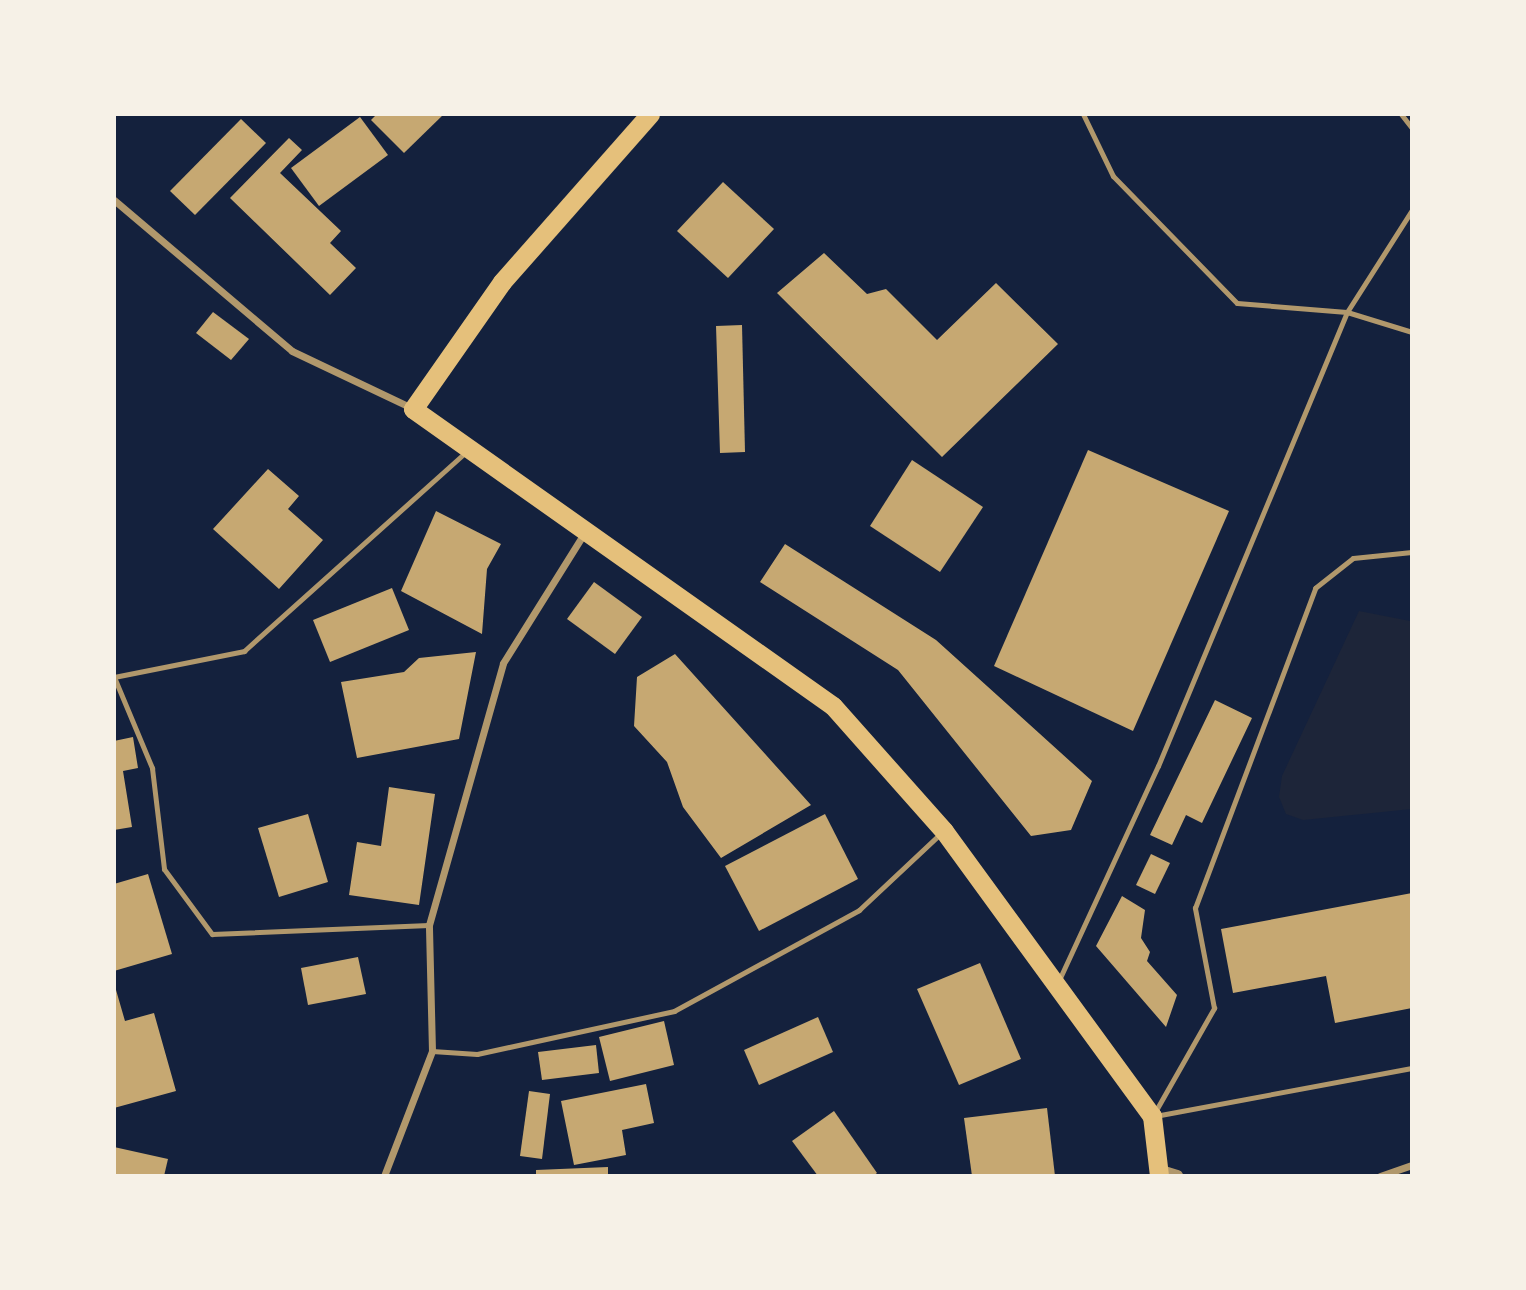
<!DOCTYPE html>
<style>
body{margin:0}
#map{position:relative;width:1526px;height:1290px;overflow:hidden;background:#14213d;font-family:Overpass,sans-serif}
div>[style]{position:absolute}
.green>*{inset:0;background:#1d2539}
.building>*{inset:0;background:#c6a872}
.service>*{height:5px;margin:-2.5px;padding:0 2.5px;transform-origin:2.5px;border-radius:2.5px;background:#b1986c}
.minor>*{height:7px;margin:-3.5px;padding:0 3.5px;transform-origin:3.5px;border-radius:3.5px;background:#b1986c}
.tertiary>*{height:12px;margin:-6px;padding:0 6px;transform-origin:6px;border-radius:6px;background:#b1986c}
.trunk>*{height:19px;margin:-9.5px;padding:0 9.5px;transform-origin:9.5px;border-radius:9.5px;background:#e5c07b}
span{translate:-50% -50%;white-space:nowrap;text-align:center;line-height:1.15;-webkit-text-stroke:5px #f6f1e7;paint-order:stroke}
.frame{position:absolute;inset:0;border:116px solid #f6f1e7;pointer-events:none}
</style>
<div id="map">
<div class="green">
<div style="clip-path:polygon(1359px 611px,1410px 621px,1412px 809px,1303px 820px,1286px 814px,1279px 797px,1282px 776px)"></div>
</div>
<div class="building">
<div style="clip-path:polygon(377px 114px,444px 114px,404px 153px,371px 120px)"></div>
<div style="clip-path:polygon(360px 117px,388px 155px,319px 206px,291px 168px)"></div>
<div style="clip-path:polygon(241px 119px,266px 143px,195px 215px,170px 191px)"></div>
<div style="clip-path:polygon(289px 138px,302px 150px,280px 173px,341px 231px,330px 243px,356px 268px,330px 295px,230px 198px)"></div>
<div style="clip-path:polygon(723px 182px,774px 229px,728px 278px,677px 231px)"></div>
<div style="clip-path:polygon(824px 253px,867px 294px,886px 289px,937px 340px,996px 283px,1058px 344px,942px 457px,777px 293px)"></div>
<div style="clip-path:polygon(213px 312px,249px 339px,231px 360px,196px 333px)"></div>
<div style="clip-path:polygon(742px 325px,745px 452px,720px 453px,716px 326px)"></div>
<div style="clip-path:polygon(1088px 450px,1229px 511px,1133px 731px,994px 666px)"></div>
<div style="clip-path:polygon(912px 460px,983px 507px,940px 572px,870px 526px)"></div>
<div style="clip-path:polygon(268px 469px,299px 496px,288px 509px,323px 540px,279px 589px,213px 529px)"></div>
<div style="clip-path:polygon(436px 511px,501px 544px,487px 569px,482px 634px,401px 591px)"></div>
<div style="clip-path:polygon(785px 544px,936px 640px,1092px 781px,1071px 830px,1031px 836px,898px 670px,760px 582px)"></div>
<div style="clip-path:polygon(594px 582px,642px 617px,615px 654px,567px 619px)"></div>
<div style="clip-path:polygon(392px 588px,409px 630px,330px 662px,313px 620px)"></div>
<div style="clip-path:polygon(476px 652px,459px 739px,357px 758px,341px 682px,404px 672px,419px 658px)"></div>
<div style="clip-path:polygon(675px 654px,811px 805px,721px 858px,683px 807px,667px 762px,634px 726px,637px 677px)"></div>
<div style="clip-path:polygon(1215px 700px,1252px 718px,1202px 823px,1186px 815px,1172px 845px,1150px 835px)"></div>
<div style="clip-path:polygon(133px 737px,138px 768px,123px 771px,132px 827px,114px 830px,114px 741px)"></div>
<div style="clip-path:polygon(389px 787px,435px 794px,419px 905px,349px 895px,357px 842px,381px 846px)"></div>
<div style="clip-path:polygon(308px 814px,328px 882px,279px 897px,258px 828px)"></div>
<div style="clip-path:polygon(825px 814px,858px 879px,759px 931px,725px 866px)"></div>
<div style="clip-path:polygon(1151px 854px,1170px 863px,1155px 894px,1136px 885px)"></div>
<div style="clip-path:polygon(148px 874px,172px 954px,114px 971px,114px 884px)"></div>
<div style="clip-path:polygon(1412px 893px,1412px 1008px,1335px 1023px,1326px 976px,1233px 993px,1221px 929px)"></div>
<div style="clip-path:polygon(1122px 896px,1145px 910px,1141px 938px,1150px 952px,1147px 961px,1177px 995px,1166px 1027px,1096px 946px)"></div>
<div style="clip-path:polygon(358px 957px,366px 994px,308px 1005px,301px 968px)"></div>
<div style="clip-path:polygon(980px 963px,1021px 1059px,959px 1085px,917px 989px)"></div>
<div style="clip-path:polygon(114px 983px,125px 1021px,154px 1013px,176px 1091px,114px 1108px)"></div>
<div style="clip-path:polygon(818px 1017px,833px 1052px,759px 1085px,744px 1050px)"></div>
<div style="clip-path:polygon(664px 1021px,674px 1065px,610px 1081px,599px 1037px)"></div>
<div style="clip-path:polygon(596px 1045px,599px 1073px,542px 1080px,538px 1052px)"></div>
<div style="clip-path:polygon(646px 1084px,654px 1123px,622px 1130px,626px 1155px,574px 1165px,561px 1101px)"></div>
<div style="clip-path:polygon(529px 1091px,550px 1094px,542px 1159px,520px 1156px)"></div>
<div style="clip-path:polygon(1047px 1108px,1055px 1176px,972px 1176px,964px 1118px)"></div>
<div style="clip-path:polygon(834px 1111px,877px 1173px,873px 1176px,818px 1176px,792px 1141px)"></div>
<div style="clip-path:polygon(114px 1147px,168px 1159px,164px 1176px,114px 1176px)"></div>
<div style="clip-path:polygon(608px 1167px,608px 1176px,536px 1176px,536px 1170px)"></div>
</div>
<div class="service">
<div style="left:1083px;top:114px;width:69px;rotate:64.2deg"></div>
<div style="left:1113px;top:176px;width:177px;rotate:45.7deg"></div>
<div style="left:1237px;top:303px;width:110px;rotate:4.7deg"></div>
<div style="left:1347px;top:312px;width:68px;rotate:17.1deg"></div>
<div style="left:1401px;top:114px;width:18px;rotate:52deg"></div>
<div style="left:114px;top:677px;width:99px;rotate:67.3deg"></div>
<div style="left:152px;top:768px;width:102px;rotate:83.2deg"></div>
<div style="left:164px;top:869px;width:81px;rotate:53.6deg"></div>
<div style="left:212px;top:934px;width:217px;rotate:-2.4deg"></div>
<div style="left:114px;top:677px;width:133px;rotate:-11.3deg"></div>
<div style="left:244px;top:651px;width:298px;rotate:-41.9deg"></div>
<div style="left:1059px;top:980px;width:236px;rotate:-65.2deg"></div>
<div style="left:1158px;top:766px;width:492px;rotate:-67.4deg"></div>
<div style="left:1347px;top:312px;width:121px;rotate:-57.5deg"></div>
<div style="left:432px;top:1051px;width:45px;rotate:3.8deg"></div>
<div style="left:477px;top:1054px;width:202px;rotate:-12.3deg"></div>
<div style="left:674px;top:1011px;width:211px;rotate:-28.6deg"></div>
<div style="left:859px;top:910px;width:112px;rotate:-43.2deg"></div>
<div style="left:1155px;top:1112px;width:120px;rotate:-60.4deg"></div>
<div style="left:1214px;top:1008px;width:102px;rotate:-100.8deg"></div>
<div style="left:1195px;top:908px;width:342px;rotate:-69.4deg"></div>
<div style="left:1315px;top:588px;width:48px;rotate:-38.3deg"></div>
<div style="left:1353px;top:558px;width:59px;rotate:-5.8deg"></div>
<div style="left:1155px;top:1116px;width:261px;rotate:-10.6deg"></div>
</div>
<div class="minor">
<div style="left:114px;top:200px;width:233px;rotate:40.3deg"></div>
<div style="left:292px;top:351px;width:133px;rotate:25.4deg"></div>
<div style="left:384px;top:1176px;width:134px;rotate:-69deg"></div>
<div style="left:432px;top:1051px;width:126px;rotate:-91.4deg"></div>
<div style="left:429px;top:925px;width:272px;rotate:-74.2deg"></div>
<div style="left:503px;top:663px;width:155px;rotate:-58deg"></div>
<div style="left:1380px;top:1176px;width:34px;rotate:-19deg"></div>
</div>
<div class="tertiary">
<div style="left:1161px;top:1171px;width:17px;rotate:17deg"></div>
</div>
<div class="trunk">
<div style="left:650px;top:114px;width:224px;rotate:131.4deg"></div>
<div style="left:502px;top:282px;width:155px;rotate:125deg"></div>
<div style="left:413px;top:409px;width:514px;rotate:35.27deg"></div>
<div style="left:833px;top:706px;width:167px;rotate:48.4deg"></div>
<div style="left:944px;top:831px;width:353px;rotate:53.9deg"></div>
<div style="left:1152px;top:1116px;width:60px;rotate:83.3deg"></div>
</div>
<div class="frame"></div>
</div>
